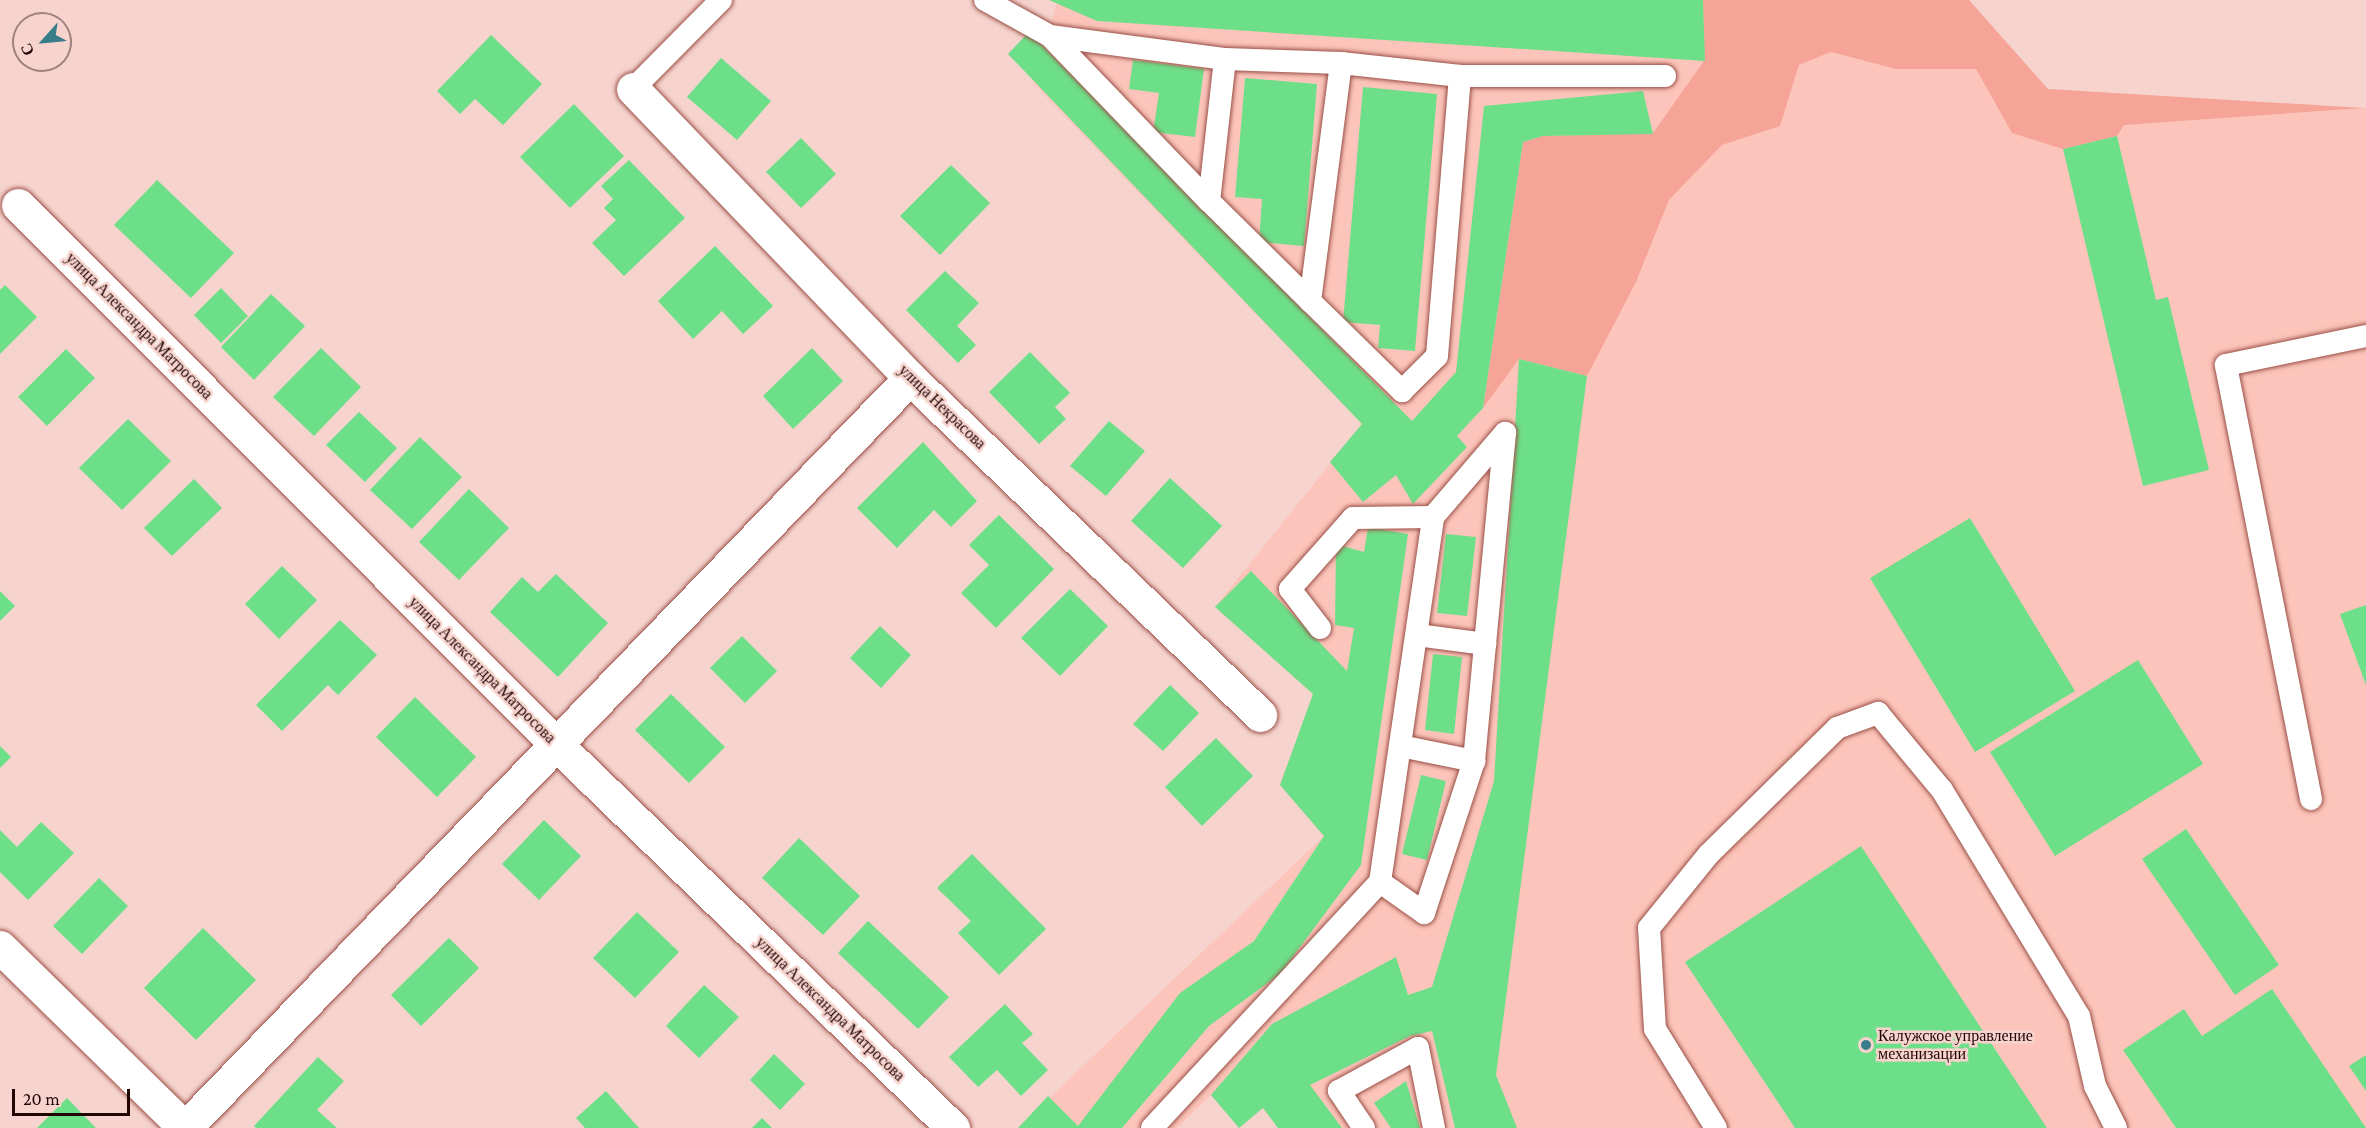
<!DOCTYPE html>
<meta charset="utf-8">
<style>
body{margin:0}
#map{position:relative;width:2366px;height:1128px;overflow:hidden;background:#f6d3cd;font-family:"Crimson Pro",serif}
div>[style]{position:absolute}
.built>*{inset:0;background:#fcc4ba}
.green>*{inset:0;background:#f5a497}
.building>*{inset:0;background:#6edf89}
.roads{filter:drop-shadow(0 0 2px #9a5046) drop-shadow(0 0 2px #9a5046)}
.lane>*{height:22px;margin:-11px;padding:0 11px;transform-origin:11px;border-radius:11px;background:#fff}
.street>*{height:33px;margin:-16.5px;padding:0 16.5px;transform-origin:16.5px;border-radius:16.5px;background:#fff}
.dots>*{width:16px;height:16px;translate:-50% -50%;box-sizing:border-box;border:3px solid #f6d3cd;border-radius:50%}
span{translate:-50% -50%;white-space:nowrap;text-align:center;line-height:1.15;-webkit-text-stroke:5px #f6d3cd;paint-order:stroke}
.street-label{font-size:16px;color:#200503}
.poi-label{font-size:16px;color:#200503}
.left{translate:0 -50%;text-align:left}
.north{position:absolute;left:12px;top:12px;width:60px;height:60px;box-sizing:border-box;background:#f6d3cd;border:2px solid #a0817c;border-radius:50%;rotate:243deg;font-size:16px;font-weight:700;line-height:24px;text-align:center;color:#200503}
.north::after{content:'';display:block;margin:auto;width:21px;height:27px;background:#387e8a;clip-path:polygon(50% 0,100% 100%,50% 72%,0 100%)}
.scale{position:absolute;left:12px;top:1089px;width:118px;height:27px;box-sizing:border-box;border:3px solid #200503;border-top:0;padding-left:8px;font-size:18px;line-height:21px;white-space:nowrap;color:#200503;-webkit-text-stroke:4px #f6d3cd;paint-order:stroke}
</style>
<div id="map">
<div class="built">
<div style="clip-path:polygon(1058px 0,1703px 0,1705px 61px,1653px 134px,1543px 136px,1636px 282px,1669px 200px,1722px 145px,1780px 126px,1799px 65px,1831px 52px,1896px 69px,1976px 69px,2012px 133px,2366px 108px,2366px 1128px,1278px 1128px,1263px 1108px,1239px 1128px,1211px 1095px,1177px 1128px,1018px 1128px,1324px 836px,1280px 785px,1313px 694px,1215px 607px,1362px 424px,1033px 83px)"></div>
</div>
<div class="green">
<div style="clip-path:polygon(1703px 0,1969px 0,2048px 89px,2365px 108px,2124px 125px,2117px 136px,2063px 149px,2012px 133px,1976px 69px,1896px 69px,1831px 52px,1799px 65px,1780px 126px,1722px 145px,1669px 200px,1636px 282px,1587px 376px,1519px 359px,1483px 408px,1523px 142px,1543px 136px,1653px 133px,1704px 61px)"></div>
</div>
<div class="building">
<div style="clip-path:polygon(1049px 0,1703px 0,1705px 61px,1097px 21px)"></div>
<div style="clip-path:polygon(1029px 32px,1412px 421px,1456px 372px,1484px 106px,1643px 91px,1653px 134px,1543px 136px,1523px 142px,1483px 408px,1457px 436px,1467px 447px,1413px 504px,1396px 475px,1363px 502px,1330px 462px,1362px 424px,1008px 54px)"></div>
<div style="clip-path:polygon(491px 35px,542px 84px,503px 125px,475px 99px,460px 114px,437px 91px)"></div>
<div style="clip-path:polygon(721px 58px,771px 101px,737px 140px,687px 97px)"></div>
<div style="clip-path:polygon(1133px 60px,1204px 69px,1195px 137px,1153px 132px,1159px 93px,1129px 89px)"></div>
<div style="clip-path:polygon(1245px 78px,1317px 84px,1304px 246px,1259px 242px,1262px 199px,1235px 197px)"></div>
<div style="clip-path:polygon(1363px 87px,1437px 94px,1415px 351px,1378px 348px,1380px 325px,1343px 322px)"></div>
<div style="clip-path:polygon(574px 104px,624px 156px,570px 208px,520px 157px)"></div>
<div style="clip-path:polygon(2117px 136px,2156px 300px,2168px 297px,2209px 470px,2143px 486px,2063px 149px)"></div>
<div style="clip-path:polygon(801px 138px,836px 174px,801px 208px,766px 172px)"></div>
<div style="clip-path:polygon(629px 160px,685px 218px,624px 276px,592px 243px,616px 220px,604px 208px,613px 199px,601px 186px)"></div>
<div style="clip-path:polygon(951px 165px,990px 203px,940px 255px,900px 216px)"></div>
<div style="clip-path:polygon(157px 180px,234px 253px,191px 298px,114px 225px)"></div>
<div style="clip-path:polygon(715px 246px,773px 306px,743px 334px,722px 311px,693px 339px,658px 301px)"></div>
<div style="clip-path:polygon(945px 271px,979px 303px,957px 326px,976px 345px,958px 363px,906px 310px)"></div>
<div style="clip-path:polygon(5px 285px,37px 317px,0 354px,0 290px)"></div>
<div style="clip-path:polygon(221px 288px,248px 316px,221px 343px,194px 315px)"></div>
<div style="clip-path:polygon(271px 294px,305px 326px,254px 380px,221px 347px)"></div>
<div style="clip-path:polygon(321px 348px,361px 387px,314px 436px,273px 397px)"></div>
<div style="clip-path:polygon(812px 348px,843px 381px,793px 429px,763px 396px)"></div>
<div style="clip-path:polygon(66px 349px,95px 378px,47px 426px,18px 397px)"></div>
<div style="clip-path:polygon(1030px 352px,1070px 393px,1055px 407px,1066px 419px,1039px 444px,989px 392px)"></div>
<div style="clip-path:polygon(1519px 359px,1587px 376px,1496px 1075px,1517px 1128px,1455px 1128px,1432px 1031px,1410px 1036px,1310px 1085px,1342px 1128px,1278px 1128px,1263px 1108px,1239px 1128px,1211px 1095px,1272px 1024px,1396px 957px,1408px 995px,1432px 987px,1494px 781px)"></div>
<div style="clip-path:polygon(359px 412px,397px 448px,365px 482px,326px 445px)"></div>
<div style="clip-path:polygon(128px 419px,171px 461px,122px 510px,79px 468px)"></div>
<div style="clip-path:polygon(1109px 421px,1145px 451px,1106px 496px,1070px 466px)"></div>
<div style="clip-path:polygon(420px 437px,462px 477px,412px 529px,370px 490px)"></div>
<div style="clip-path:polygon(923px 442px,977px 501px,951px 527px,934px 510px,897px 548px,857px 508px)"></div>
<div style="clip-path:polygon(1170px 478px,1222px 526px,1183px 568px,1131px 521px)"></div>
<div style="clip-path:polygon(194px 479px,222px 508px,172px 556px,144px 528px)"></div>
<div style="clip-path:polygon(469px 489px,509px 528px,459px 580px,419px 542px)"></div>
<div style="clip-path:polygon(999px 515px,1054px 569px,996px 628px,961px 593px,989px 565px,969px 545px)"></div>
<div style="clip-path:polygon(1970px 518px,2075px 691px,1975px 752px,1870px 578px)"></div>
<div style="clip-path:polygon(1368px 527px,1408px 534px,1361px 865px,1280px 974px,1209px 1026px,1122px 1128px,1018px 1128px,1048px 1096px,1078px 1126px,1180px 993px,1254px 941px,1324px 836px,1280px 785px,1313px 694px,1215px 607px,1251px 571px,1347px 671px,1354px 628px,1335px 625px,1336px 544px,1364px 552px)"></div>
<div style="clip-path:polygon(1446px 534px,1476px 537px,1467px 616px,1437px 613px)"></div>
<div style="clip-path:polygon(282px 566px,317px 600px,279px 639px,245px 604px)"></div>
<div style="clip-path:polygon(556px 574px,608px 623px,558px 677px,490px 612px,522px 577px,538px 592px)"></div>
<div style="clip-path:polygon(1070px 589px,1108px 626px,1060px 676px,1021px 638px)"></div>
<div style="clip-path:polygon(0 591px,15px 606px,0 621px)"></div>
<div style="clip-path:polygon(2366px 605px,2366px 685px,2340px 614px)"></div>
<div style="clip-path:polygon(340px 620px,377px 655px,338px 695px,328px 685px,282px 731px,256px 705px)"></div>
<div style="clip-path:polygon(880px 626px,911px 655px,881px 688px,850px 658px)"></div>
<div style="clip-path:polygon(742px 636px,777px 671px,745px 703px,710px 668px)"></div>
<div style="clip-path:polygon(1433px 654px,1462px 657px,1454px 734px,1425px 730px)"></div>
<div style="clip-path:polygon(2138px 660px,2203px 764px,2055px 856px,1990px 752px)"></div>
<div style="clip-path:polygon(1170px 685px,1199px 713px,1163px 751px,1133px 724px)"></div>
<div style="clip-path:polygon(671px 694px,725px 747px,689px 783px,635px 730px)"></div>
<div style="clip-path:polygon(415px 697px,476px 757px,437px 797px,376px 737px)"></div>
<div style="clip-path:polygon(1216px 738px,1253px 776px,1202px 826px,1165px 787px)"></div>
<div style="clip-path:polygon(0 746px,11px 757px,0 768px)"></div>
<div style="clip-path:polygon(1421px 775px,1446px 781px,1427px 860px,1402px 854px)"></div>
<div style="clip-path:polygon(544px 820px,581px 856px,539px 900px,502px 864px)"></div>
<div style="clip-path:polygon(41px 822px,74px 853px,28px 900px,0 872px,0 830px,17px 847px)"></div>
<div style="clip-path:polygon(2186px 829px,2279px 965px,2235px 995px,2142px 859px)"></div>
<div style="clip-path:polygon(799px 838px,860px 896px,823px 935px,762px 878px)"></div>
<div style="clip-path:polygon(1861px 846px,2047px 1128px,1795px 1128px,1685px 962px)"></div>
<div style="clip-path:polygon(972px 854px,1046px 929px,999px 975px,958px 933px,971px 921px,937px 888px)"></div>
<div style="clip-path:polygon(99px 878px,128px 906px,82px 954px,53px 926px)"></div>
<div style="clip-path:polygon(637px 912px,679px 952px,635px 998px,593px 958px)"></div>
<div style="clip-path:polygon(868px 921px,949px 997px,918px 1029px,838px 953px)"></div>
<div style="clip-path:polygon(203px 928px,256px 980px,196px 1040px,144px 988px)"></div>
<div style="clip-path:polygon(449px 938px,479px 968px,421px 1026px,391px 995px)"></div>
<div style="clip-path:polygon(704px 985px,739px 1017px,699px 1058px,666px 1026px)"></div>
<div style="clip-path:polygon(2272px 989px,2366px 1128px,2176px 1128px,2123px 1050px,2184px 1009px,2202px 1036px)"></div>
<div style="clip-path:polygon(1005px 1004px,1033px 1034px,1022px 1043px,1048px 1070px,1021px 1096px,997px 1070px,978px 1087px,949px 1057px)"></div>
<div style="clip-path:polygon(774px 1054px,805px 1084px,780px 1110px,750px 1080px)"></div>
<div style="clip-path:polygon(2366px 1055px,2366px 1091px,2349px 1066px)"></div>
<div style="clip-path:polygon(318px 1057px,344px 1081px,317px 1110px,337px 1128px,256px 1128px,254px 1126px)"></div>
<div style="clip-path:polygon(1406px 1081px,1420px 1128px,1391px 1128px,1374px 1103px)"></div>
<div style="clip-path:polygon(606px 1091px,639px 1128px,585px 1128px,576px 1118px)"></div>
<div style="clip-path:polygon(67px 1098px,96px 1128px,37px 1128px)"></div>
<div style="clip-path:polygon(762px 1118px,772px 1128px,752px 1128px)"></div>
</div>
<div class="roads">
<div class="lane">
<div style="left:985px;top:0;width:74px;rotate:29deg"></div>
<div style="left:1050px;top:36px;width:177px;rotate:7.5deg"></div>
<div style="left:1225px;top:59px;width:116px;rotate:2deg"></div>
<div style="left:1341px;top:63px;width:120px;rotate:6.2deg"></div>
<div style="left:1460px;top:76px;width:205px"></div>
<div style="left:1050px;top:36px;width:229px;rotate:46.1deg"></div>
<div style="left:1225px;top:59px;width:143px;rotate:96.4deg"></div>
<div style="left:1209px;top:201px;width:142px;rotate:44.7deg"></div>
<div style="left:1341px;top:63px;width:240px;rotate:97.4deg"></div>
<div style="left:1310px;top:301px;width:129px;rotate:44.4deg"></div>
<div style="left:1402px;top:391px;width:49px;rotate:-45deg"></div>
<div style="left:1437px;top:356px;width:281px;rotate:-85.3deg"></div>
<div style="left:633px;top:89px;width:125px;rotate:-45.3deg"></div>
<div style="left:1320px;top:628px;width:49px;rotate:-127.6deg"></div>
<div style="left:1290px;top:589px;width:95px;rotate:-48.4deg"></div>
<div style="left:1353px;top:518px;width:80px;rotate:-0.7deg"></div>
<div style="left:1417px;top:635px;width:69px;rotate:7.5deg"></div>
<div style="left:1400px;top:746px;width:76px;rotate:11.5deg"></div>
<div style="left:2311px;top:799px;width:442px;rotate:-101.1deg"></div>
<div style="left:2226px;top:365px;width:143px;rotate:-11.7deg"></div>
<div style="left:1152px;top:1128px;width:335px;rotate:-47.2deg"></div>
<div style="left:1380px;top:882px;width:369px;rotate:-81.7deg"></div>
<div style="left:1433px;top:517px;width:111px;rotate:-49.4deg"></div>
<div style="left:1505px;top:433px;width:329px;rotate:95.4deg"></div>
<div style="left:1474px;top:761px;width:160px;rotate:108.2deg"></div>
<div style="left:1424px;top:913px;width:54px;rotate:-144.8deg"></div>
<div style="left:1364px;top:1128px;width:45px;rotate:-124deg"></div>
<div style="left:1339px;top:1091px;width:90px;rotate:-28.6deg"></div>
<div style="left:1418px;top:1048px;width:82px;rotate:78.7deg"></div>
<div style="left:1716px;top:1128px;width:116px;rotate:-121.6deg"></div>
<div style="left:1655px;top:1029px;width:101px;rotate:-93.4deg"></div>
<div style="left:1649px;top:928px;width:95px;rotate:-51deg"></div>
<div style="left:1709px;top:854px;width:180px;rotate:-44.5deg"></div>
<div style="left:1837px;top:728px;width:44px;rotate:-20.1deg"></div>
<div style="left:1878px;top:713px;width:100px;rotate:50.3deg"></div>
<div style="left:1942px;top:790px;width:264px;rotate:58.8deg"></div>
<div style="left:2079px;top:1016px;width:72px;rotate:77.1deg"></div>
<div style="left:2095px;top:1086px;width:47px;rotate:63.4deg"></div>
</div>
<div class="street">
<div style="left:633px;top:89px;width:400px;rotate:46.2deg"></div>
<div style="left:910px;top:378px;width:486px;rotate:43.9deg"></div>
<div style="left:18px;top:205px;width:760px;rotate:45.05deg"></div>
<div style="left:555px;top:743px;width:554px;rotate:44.05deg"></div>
<div style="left:0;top:947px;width:259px;rotate:44.4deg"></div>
<div style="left:185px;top:1128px;width:1043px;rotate:-45.97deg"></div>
</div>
</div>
<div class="dots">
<div style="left:1866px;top:1045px;background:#387e8a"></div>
</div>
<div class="street-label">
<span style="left:139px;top:326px;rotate:45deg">улица Александра Матросова</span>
<span style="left:942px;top:407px;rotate:44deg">улица Некрасова</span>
<span style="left:482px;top:670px;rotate:45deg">улица Александра Матросова</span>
<span style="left:830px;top:1009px;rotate:44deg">улица Александра Матросова</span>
</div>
<div class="poi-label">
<span class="left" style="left:1878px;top:1045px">Калужское управление<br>механизации</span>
</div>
<div class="north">С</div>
<div class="scale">20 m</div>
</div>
